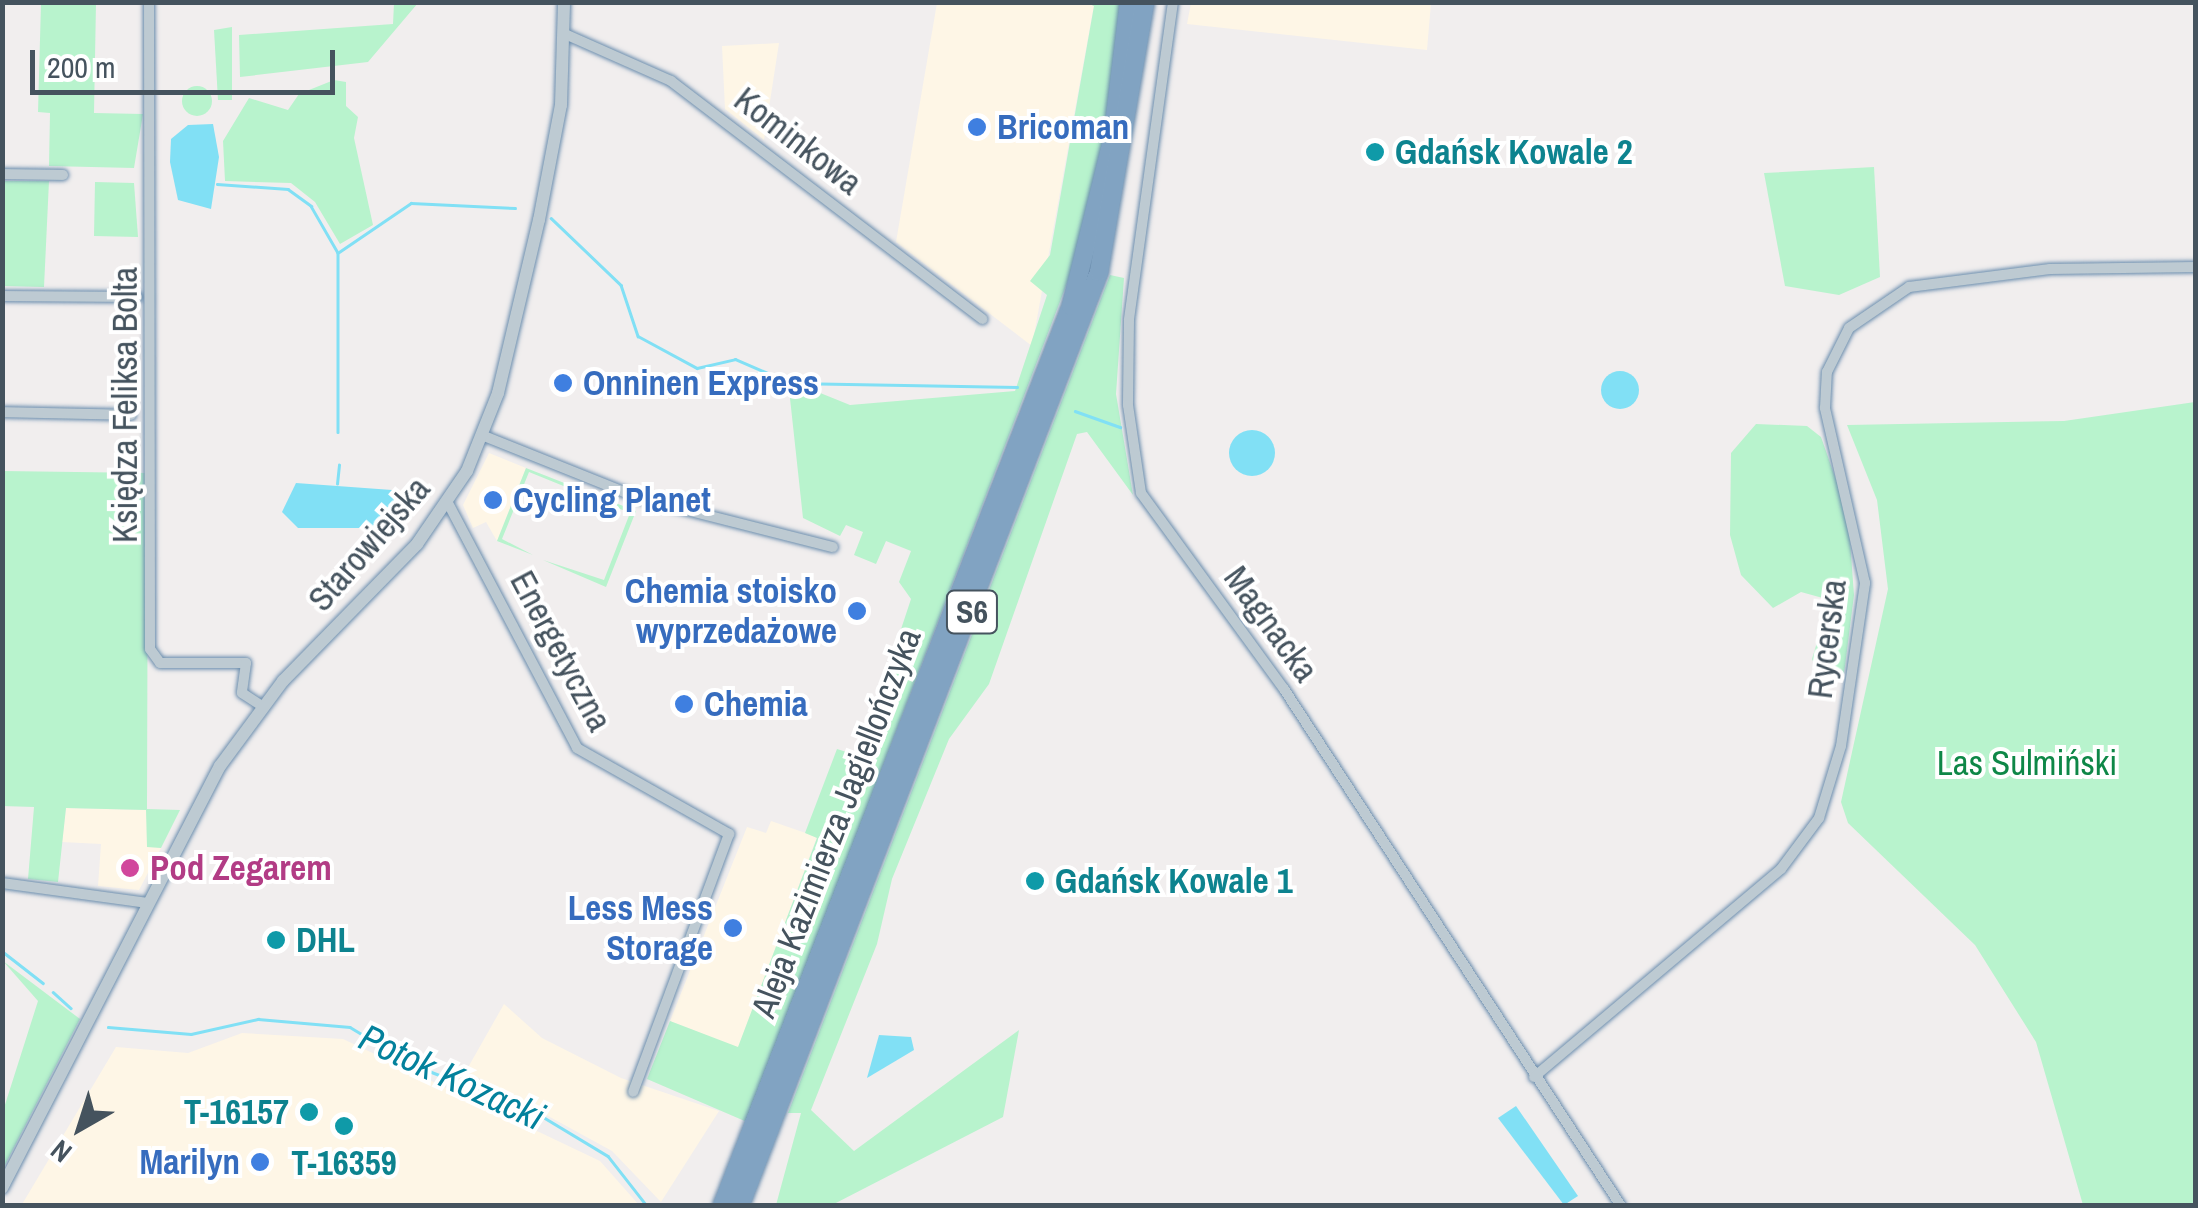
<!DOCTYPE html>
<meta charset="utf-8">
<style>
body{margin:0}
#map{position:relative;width:2198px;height:1208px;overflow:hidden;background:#f1eeee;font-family:"Archivo Narrow",sans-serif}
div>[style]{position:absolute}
.commercial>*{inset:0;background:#fef6e6}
.green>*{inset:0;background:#b8f3cd}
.round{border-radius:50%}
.water>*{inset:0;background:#81e0f5}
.stream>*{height:2.5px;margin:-1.25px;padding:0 1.25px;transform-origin:1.25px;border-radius:1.25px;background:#81e0f5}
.roads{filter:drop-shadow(0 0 2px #6c8eae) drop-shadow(0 0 2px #6c8eae)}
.minor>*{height:10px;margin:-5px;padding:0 5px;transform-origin:5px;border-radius:5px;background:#bdcad2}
.tertiary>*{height:12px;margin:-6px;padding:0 6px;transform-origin:6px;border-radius:6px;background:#bdcad2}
.motorway>*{height:18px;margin:-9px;padding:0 9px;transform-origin:9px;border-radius:9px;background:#81a3c2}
.dots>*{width:28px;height:28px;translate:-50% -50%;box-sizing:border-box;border:5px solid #fff;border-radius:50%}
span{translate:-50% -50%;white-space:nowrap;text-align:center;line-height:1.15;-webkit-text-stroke:8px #fff;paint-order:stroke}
.shield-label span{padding:2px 8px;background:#fff;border:2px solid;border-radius:8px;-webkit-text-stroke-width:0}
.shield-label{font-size:32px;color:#45535e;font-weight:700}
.shop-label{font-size:35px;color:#366cbe;font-weight:700}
.left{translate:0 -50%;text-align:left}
.right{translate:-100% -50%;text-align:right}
.street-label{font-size:35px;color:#45535e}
.culture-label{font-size:35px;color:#0d838f;font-weight:700}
.park-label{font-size:35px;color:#0e8747}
.hotel-label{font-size:35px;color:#b23c85;font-weight:700}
.water-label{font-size:38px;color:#03819c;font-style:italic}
.frame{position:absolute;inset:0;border:5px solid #45535e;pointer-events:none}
.north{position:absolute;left:30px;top:1078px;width:100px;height:100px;-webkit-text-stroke:8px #fff;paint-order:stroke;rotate:219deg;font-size:28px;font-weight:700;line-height:40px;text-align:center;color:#45535e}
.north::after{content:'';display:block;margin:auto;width:35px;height:45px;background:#45535e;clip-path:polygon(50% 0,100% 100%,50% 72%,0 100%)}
.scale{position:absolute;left:30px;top:50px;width:305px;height:45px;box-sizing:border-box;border:5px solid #45535e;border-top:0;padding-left:12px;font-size:30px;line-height:35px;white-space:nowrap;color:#45535e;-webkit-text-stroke:8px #fff;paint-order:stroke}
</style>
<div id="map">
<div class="commercial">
<div style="clip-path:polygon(937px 3px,1094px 5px,1032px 346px,896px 242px)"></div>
<div style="clip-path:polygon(1191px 3px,1431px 3px,1427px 50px,1187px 24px)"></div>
<div style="clip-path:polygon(779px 43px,764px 140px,725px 109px,722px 46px)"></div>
<div style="clip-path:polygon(489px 453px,526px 468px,497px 541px,486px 522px,473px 528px,463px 505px)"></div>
<div style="clip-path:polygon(66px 808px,147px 810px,147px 846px,161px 848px,139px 890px,98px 886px,101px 844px,62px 842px)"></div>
<div style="clip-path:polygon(771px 821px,817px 837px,738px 1048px,670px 1021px,747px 827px,766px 833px)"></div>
<div style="clip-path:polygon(504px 1004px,542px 1038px,621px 1078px,719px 1111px,661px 1202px,612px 1151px,466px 1071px)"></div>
<div style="clip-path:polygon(242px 1033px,343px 1039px,600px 1161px,639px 1205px,21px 1206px,116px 1047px,188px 1053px)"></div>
</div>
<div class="green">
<div style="clip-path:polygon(41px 3px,96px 3px,94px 113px,143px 114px,134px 168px,49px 166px,50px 113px,38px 112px)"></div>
<div style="clip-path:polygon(394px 3px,418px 3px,368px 62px,240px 77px,239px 35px,393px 24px)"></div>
<div style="clip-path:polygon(1087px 3px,1120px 3px,1105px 139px,1077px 257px,747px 1122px,647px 1079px,670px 1021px,738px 1047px,817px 838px,805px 833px,837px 749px,859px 756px,911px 599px,899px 582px,911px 551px,886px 541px,876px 564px,854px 555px,863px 532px,846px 525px,840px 536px,803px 518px,788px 380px,850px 405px,1015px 391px,1047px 295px,1030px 281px,1050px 255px,1094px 6px)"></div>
<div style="clip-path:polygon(232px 27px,232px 100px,218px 100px,214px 30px)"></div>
<div style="clip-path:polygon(334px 80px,346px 82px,346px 106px,358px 117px,354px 138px,373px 225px,340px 244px,315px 202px,291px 183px,225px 181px,223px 141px,249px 98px,288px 110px,299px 94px)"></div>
<div class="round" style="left:182px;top:86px;width:30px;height:30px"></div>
<div style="clip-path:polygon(1874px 167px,1880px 277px,1839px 295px,1785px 286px,1764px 173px)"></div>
<div style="clip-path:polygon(3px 181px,49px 181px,44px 287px,3px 286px)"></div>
<div style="clip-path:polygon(95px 182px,134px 183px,138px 237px,94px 236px)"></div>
<div style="clip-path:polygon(1110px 275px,1124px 278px,1116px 394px,1133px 495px,1087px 432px,1077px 434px,989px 684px,949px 739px,892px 879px,877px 944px,811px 1110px,854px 1151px,1019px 1030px,1003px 1117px,832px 1205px,776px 1205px,801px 1113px,788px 1113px)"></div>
<div style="clip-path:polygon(2195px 402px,2195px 1205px,2083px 1205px,2036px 1042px,1975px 945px,1848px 823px,1841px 802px,1888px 589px,1877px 500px,1847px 425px,2064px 421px)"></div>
<div style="clip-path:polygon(1756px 424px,1807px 426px,1821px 437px,1848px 514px,1854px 595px,1844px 674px,1833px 679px,1821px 679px,1812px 659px,1830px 600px,1801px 592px,1773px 608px,1741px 575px,1730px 535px,1731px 453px)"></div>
<div style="clip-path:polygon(526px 468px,636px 511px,606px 587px,543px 560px,604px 580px,630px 513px,529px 472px,502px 539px,533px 555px,497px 541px)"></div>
<div style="clip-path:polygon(3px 471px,148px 473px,147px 809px,180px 810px,161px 848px,147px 847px,146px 810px,66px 808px,58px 882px,28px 879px,34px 807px,2px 806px)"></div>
<div style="clip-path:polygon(3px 961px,80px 1019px,3px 1169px,3px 1111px,38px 1001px)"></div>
</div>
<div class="water">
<div style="clip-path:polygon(213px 124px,219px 157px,211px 209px,178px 200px,170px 162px,171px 139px,188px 125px)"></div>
<div class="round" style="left:1601px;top:371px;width:38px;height:38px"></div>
<div class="round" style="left:1229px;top:430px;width:46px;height:46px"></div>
<div style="clip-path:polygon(296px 483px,392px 490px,399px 528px,298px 528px,282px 512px)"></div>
<div style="clip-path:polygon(879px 1035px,911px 1037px,914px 1050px,867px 1078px)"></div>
<div style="clip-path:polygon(1516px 1106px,1578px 1196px,1564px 1205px,1498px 1118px)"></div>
</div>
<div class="stream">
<div style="left:217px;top:184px;width:71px;rotate:4deg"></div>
<div style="left:288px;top:189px;width:29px;rotate:36deg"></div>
<div style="left:311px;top:206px;width:54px;rotate:60.1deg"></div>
<div style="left:338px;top:253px;width:179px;rotate:90deg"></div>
<div style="left:551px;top:218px;width:97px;rotate:43.7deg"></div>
<div style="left:621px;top:285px;width:54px;rotate:71.6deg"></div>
<div style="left:638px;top:336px;width:67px;rotate:28.5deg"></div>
<div style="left:697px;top:368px;width:39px;rotate:-13deg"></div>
<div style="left:735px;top:359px;width:61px;rotate:23.2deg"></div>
<div style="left:791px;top:383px;width:226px;rotate:1deg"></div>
<div style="left:339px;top:252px;width:87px;rotate:-34.2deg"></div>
<div style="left:411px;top:203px;width:104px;rotate:2.8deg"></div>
<div style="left:1075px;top:411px;width:48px;rotate:19.6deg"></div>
<div style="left:337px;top:484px;width:19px;rotate:-84deg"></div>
<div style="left:2px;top:951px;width:52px;rotate:38deg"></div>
<div style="left:53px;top:992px;width:24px;rotate:42deg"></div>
<div style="left:108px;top:1027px;width:83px;rotate:4.8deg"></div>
<div style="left:191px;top:1034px;width:69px;rotate:-12.6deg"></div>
<div style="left:258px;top:1019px;width:92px;rotate:5deg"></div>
<div style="left:350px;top:1027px;width:71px;rotate:31.2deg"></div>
<div style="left:411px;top:1064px;width:133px;rotate:21.2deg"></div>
<div style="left:535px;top:1112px;width:85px;rotate:31.1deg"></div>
<div style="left:608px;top:1156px;width:63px;rotate:52deg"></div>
</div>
<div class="roads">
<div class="minor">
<div style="left:149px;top:2px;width:647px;rotate:89.91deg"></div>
<div style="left:150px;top:649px;width:17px;rotate:54deg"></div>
<div style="left:160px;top:663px;width:86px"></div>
<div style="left:246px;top:663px;width:30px;rotate:98deg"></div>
<div style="left:242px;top:693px;width:24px;rotate:33deg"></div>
<div style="left:1173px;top:2px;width:321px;rotate:97.9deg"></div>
<div style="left:1129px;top:320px;width:85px;rotate:90.7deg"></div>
<div style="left:1128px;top:405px;width:89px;rotate:81.6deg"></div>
<div style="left:1141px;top:493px;width:243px;rotate:53.9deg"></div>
<div style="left:1284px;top:689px;width:617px;rotate:56.9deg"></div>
<div style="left:565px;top:34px;width:116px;rotate:23.9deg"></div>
<div style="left:671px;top:81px;width:392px;rotate:37.4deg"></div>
<div style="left:2px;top:174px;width:61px;rotate:0.9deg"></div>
<div style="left:2px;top:296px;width:135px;rotate:0.4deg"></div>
<div style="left:2px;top:412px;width:129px;rotate:1.3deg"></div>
<div style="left:484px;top:436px;width:167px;rotate:21.8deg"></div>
<div style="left:639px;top:498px;width:200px;rotate:14.2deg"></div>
<div style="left:448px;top:503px;width:277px;rotate:62.2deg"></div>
<div style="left:577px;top:748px;width:175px;rotate:29.5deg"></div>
<div style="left:729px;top:834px;width:275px;rotate:110.4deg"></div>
<div style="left:2px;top:883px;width:147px;rotate:7.8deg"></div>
<div style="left:1534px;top:1077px;width:323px;rotate:-40.1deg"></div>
<div style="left:1781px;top:869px;width:64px;rotate:-53.3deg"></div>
<div style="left:1819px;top:818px;width:75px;rotate:-73deg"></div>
<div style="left:1841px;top:746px;width:165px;rotate:-81.6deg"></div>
<div style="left:1865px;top:583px;width:180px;rotate:-102.9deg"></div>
<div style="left:1825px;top:408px;width:36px;rotate:-87deg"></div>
<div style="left:1827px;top:372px;width:49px;rotate:-63.4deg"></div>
<div style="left:1849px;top:328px;width:73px;rotate:-34.3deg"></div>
<div style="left:1909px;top:287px;width:142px;rotate:-7.3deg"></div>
<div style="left:2050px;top:269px;width:146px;rotate:-0.8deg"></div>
</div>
<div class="tertiary">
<div style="left:2px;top:1188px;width:475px;rotate:-62.7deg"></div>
<div style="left:220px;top:766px;width:106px;rotate:-53.5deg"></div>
<div style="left:283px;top:681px;width:192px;rotate:-45.6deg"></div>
<div style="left:417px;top:544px;width:88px;rotate:-55.6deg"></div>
<div style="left:467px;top:471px;width:84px;rotate:-68.3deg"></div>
<div style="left:498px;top:393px;width:178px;rotate:-76.7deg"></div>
<div style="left:539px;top:220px;width:117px;rotate:-79.2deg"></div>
<div style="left:561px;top:105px;width:103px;rotate:-88.3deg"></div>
</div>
<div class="motorway">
<div style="left:722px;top:1206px;width:965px;rotate:-68.8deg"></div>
<div style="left:1071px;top:306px;width:171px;rotate:-76.1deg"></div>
<div style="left:1112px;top:140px;width:139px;rotate:-83deg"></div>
<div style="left:740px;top:1206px;width:1001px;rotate:-68.97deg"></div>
<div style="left:1099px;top:272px;width:274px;rotate:-80.3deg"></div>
</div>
</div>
<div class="dots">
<div style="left:977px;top:127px;background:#3f7fe0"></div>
<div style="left:1375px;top:152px;background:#0f9aa8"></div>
<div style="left:563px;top:383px;background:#3f7fe0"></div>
<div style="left:493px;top:500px;background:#3f7fe0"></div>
<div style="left:857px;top:611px;background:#3f7fe0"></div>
<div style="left:684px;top:704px;background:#3f7fe0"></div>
<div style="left:130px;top:868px;background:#d1479c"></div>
<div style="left:1035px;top:881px;background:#0f9aa8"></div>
<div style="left:733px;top:928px;background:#3f7fe0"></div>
<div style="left:276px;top:940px;background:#0f9aa8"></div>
<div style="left:309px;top:1112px;background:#0f9aa8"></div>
<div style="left:344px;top:1126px;background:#0f9aa8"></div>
<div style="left:260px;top:1162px;background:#3f7fe0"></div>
</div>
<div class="shield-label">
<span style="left:972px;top:612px">S6</span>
</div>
<div class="shop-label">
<span class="left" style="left:997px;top:127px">Bricoman</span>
<span class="left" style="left:583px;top:383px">Onninen Express</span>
<span class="left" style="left:513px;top:500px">Cycling Planet</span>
<span class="right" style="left:837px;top:611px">Chemia stoisko<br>wyprzedażowe</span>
<span class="left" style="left:704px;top:704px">Chemia</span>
<span class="right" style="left:713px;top:928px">Less Mess<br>Storage</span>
<span class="right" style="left:240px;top:1162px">Marilyn</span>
</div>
<div class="street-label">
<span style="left:798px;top:141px;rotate:38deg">Kominkowa</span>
<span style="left:125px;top:405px;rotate:-90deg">Księdza Feliksa Bolta</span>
<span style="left:369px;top:544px;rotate:-49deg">Starowiejska</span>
<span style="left:1271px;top:624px;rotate:54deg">Magnacka</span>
<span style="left:1827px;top:639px;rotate:-83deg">Rycerska</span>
<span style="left:561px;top:651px;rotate:62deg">Energetyczna</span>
<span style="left:836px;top:823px;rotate:-69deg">Aleja Kazimierza Jagiellończyka</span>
</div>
<div class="culture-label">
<span class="left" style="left:1395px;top:152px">Gdańsk Kowale 2</span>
<span class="left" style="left:1055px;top:881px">Gdańsk Kowale 1</span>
<span class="left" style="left:296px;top:940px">DHL</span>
<span class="right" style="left:289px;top:1112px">T-16157</span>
<span style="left:344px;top:1163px">T-16359</span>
</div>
<div class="park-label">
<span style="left:2027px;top:763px">Las Sulmiński</span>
</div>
<div class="hotel-label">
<span class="left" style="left:150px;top:868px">Pod Zegarem</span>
</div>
<div class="water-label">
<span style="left:452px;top:1077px;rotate:25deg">Potok Kozacki</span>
</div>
<div class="frame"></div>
<div class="north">N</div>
<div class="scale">200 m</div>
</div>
